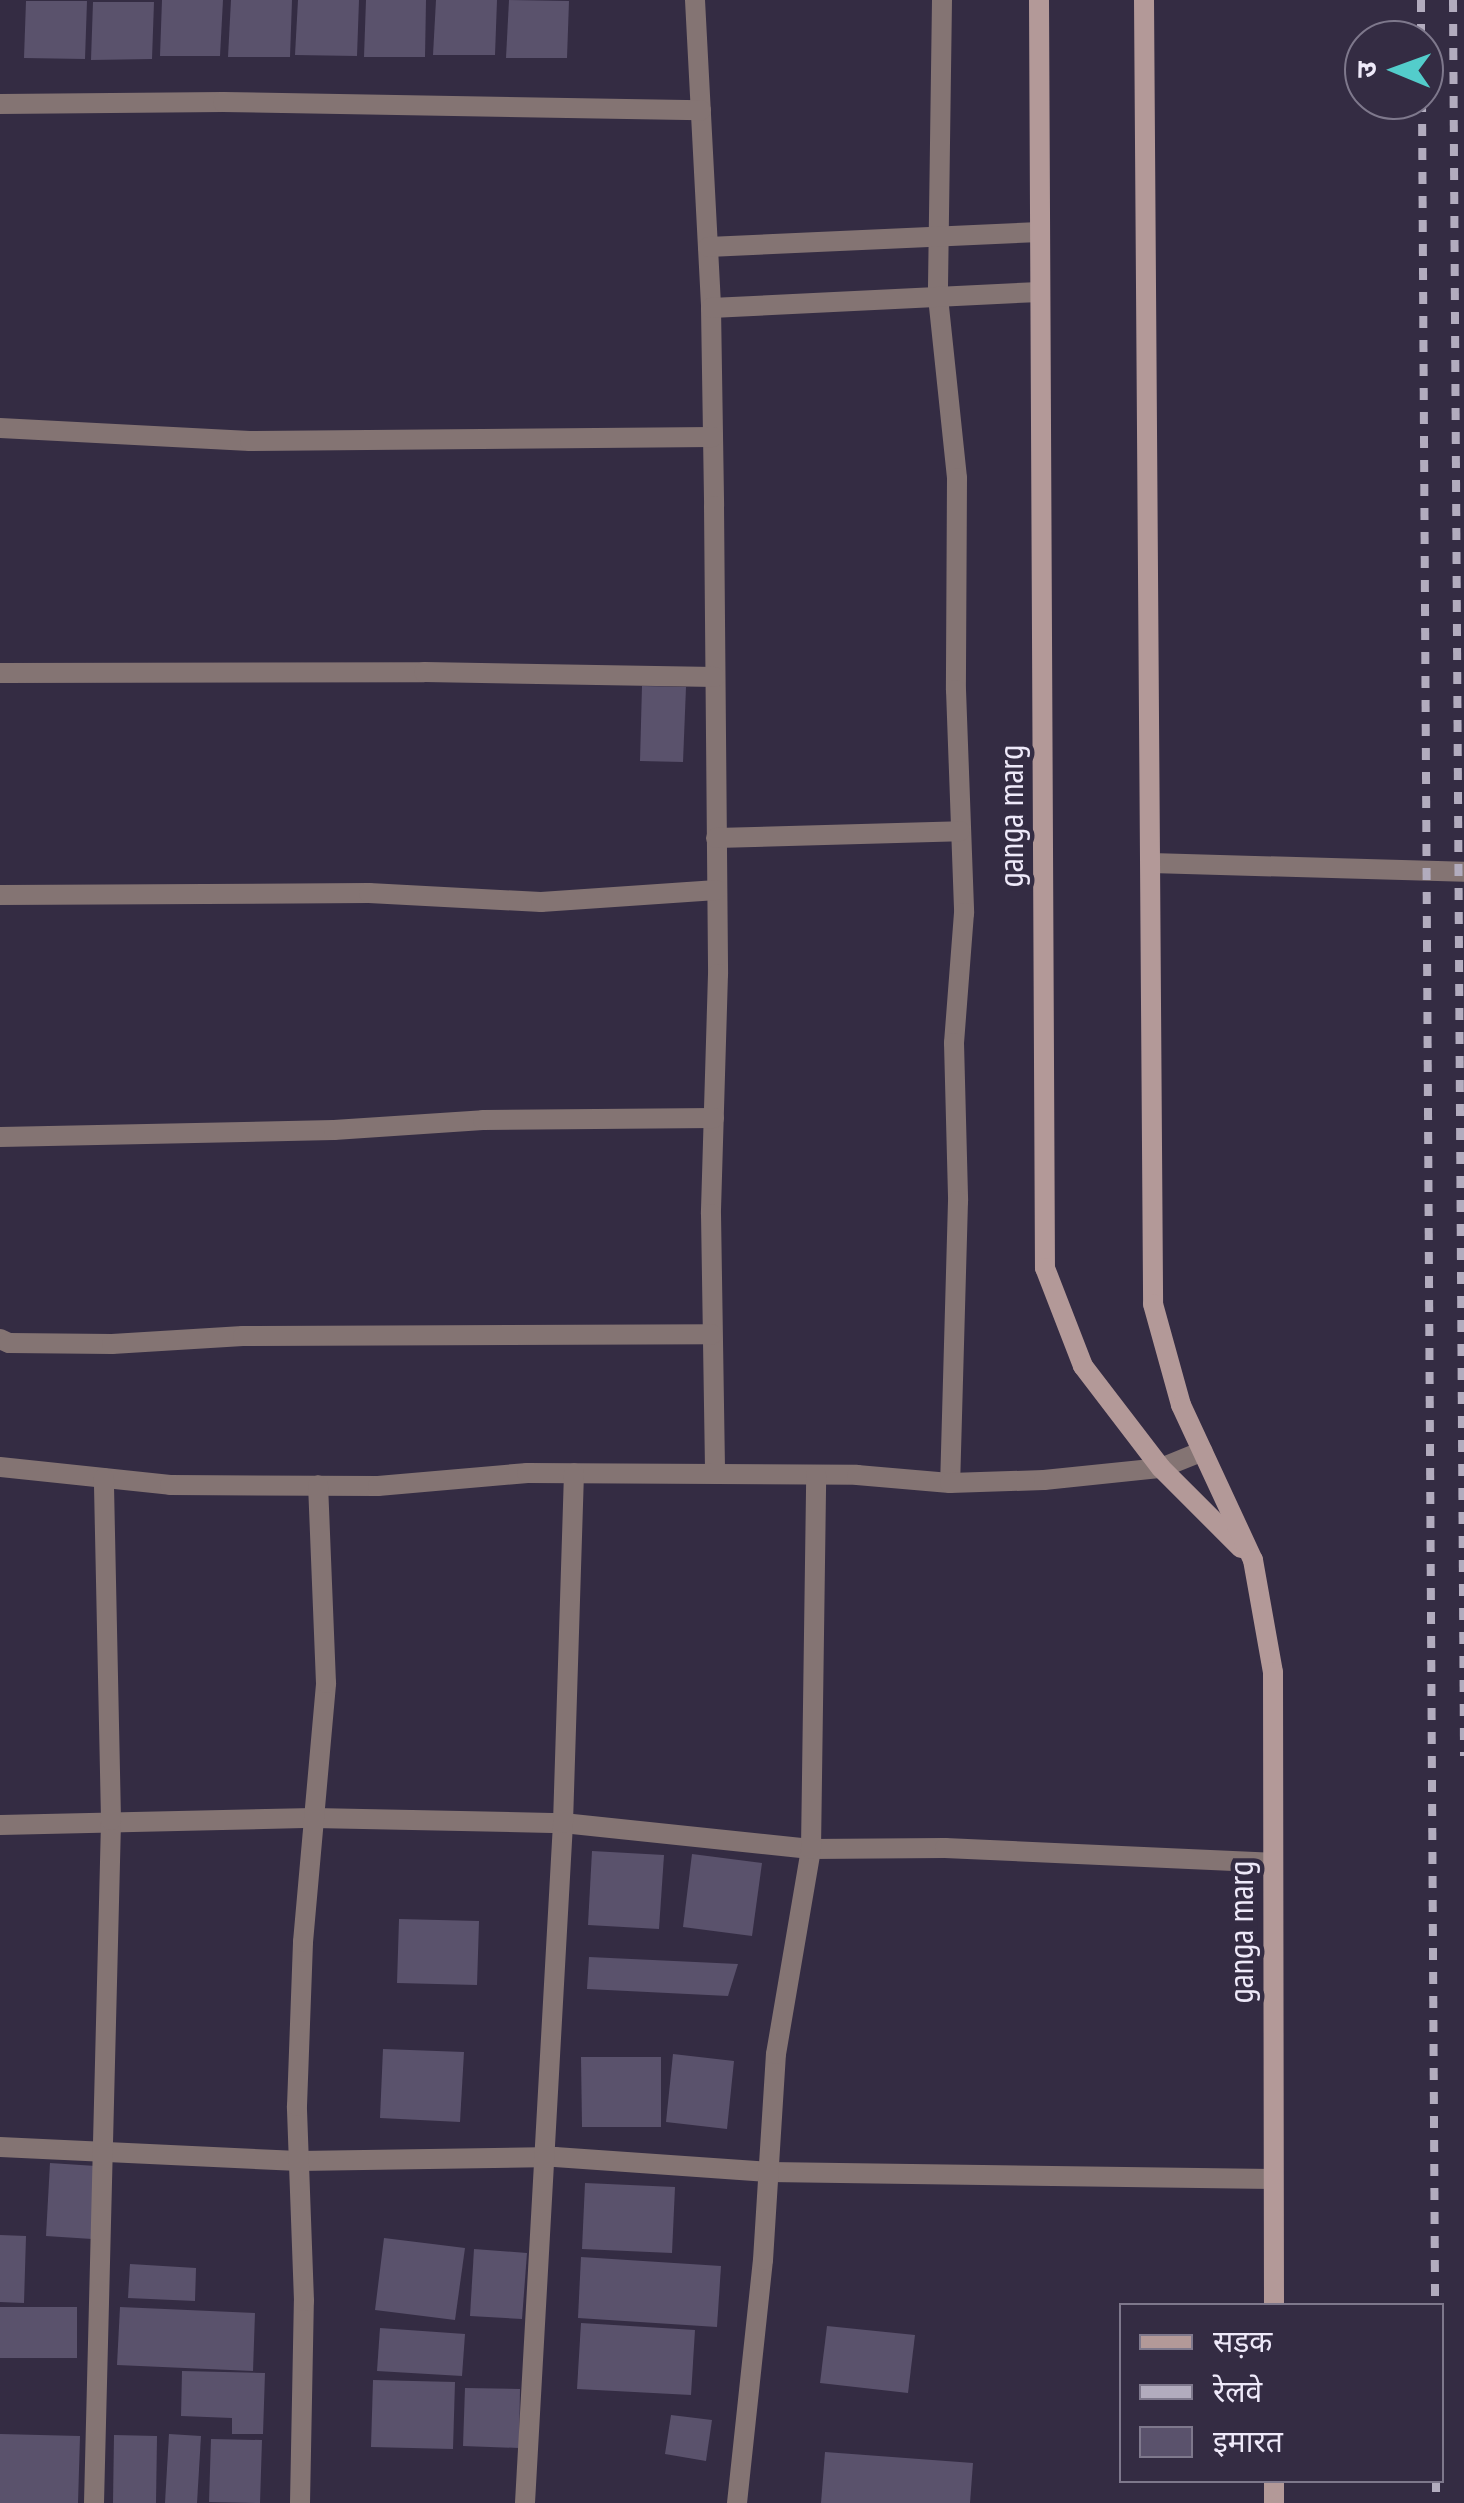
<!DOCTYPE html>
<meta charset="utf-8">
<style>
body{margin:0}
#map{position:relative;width:1464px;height:2503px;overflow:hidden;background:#342c43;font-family:"PT Sans Narrow","Noto Sans Devanagari",sans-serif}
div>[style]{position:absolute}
.building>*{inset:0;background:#5a526c}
.street>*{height:20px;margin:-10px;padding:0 10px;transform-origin:10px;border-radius:10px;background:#847473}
.secondary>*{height:20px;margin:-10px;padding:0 10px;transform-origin:10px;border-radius:10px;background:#b39998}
.rail>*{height:8px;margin-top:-4px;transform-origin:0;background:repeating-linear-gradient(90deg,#b2acbe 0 12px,transparent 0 24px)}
span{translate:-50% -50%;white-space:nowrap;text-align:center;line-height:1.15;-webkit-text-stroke:9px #342c43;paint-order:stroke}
.street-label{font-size:35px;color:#eee9f9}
.legend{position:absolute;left:1119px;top:2303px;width:325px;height:180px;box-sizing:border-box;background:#342c43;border:2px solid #7e788c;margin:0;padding:12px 18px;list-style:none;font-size:30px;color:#eee9f9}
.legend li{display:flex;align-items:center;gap:20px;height:50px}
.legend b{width:50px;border:2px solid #7e788c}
.north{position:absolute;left:1344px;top:20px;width:100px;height:100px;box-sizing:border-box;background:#342c43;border:2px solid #7e788c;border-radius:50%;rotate:271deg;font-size:28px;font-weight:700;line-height:40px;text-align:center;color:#eee9f9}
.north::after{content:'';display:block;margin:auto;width:35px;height:45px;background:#53cdcb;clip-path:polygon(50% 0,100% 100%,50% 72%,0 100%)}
</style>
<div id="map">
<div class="building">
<div style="clip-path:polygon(162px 0,223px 0,220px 56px,160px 56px)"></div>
<div style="clip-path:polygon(231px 0,292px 0,290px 57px,228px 57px)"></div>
<div style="clip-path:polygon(298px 0,359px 0,357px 56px,295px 55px)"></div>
<div style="clip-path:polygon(366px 0,426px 0,425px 57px,364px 57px)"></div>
<div style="clip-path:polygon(436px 0,497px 0,495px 55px,433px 55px)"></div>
<div style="clip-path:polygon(509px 0,569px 1px,567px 58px,506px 58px)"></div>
<div style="clip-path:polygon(26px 1px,87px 1px,85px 59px,24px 58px)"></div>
<div style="clip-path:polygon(93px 2px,154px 2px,152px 59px,91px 60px)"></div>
<div style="clip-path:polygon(642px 686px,686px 687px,683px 762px,640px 761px)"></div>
<div style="clip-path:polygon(592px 1851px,664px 1855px,659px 1929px,588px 1925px)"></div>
<div style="clip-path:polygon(692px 1854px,762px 1863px,752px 1936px,683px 1927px)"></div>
<div style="clip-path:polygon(399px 1919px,479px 1921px,477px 1985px,397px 1983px)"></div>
<div style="clip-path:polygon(589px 1957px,738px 1964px,728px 1996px,587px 1989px)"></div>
<div style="clip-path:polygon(383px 2049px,464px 2052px,460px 2122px,380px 2118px)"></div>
<div style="clip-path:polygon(673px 2054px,734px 2061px,727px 2129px,666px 2122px)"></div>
<div style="clip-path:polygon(581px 2057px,661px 2057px,661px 2127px,582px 2127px)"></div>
<div style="clip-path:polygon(50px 2163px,96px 2166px,92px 2239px,46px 2236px)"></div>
<div style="clip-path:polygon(585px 2183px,675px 2187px,672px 2253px,582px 2249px)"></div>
<div style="clip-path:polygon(0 2235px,26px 2236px,24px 2303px,0 2302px)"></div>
<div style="clip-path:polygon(384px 2238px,465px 2248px,455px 2320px,375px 2310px)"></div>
<div style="clip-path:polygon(474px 2249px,527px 2253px,522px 2319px,470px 2316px)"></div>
<div style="clip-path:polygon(581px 2257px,721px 2266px,717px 2327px,578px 2318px)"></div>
<div style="clip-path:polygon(130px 2264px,196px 2268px,195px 2301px,128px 2298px)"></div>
<div style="clip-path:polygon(0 2307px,77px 2307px,77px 2358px,0 2358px)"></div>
<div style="clip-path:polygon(120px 2307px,255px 2313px,253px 2371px,117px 2365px)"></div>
<div style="clip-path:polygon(581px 2323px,695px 2330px,691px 2395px,577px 2389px)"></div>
<div style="clip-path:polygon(827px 2326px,915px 2335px,908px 2393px,820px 2383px)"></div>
<div style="clip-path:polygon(380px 2328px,465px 2334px,462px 2376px,377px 2371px)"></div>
<div style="clip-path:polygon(182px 2371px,265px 2373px,263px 2434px,232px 2434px,232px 2418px,181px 2416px)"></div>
<div style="clip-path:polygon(373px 2380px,455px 2382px,453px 2449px,371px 2447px)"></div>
<div style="clip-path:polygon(465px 2388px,520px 2389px,519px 2448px,463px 2446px)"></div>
<div style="clip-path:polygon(671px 2415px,712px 2420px,706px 2461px,665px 2454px)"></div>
<div style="clip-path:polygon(0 2434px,80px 2436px,78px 2503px,0 2503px)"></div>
<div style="clip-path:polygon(169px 2434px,201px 2436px,197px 2503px,165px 2503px)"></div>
<div style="clip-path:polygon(114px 2435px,157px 2436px,156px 2503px,113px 2503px)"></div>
<div style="clip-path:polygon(211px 2439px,262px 2440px,260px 2503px,209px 2502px)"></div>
<div style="clip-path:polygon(825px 2452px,973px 2463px,970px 2503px,821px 2503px)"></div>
</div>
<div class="street">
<div style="left:695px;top:0;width:308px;rotate:87deg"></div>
<div style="left:711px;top:308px;width:198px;rotate:89.1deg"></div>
<div style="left:714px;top:506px;width:468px;rotate:89.5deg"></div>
<div style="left:718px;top:974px;width:240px;rotate:91.7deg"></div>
<div style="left:711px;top:1214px;width:260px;rotate:89.1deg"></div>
<div style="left:942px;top:0;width:297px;rotate:90.8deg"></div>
<div style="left:938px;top:297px;width:182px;rotate:84deg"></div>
<div style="left:957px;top:478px;width:212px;rotate:90.3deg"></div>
<div style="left:956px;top:690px;width:223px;rotate:87.9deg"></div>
<div style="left:964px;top:913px;width:130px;rotate:94.4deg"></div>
<div style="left:954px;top:1043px;width:158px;rotate:88.5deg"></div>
<div style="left:958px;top:1201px;width:282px;rotate:91.6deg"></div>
<div style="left:0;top:104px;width:223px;rotate:-0.5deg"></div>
<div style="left:223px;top:102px;width:478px;rotate:1deg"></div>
<div style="left:708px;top:247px;width:332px;rotate:-2.6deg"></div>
<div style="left:711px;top:308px;width:329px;rotate:-2.8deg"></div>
<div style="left:0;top:428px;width:250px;rotate:3deg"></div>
<div style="left:250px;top:441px;width:463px;rotate:-0.5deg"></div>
<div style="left:0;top:673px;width:424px;rotate:-0.1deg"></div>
<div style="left:424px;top:672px;width:291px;rotate:1deg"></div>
<div style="left:716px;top:838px;width:244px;rotate:-1.6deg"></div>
<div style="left:1151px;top:863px;width:313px;rotate:1.6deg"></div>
<div style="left:0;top:895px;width:369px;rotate:-0.3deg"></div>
<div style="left:369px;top:893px;width:172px;rotate:3deg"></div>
<div style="left:541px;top:902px;width:176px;rotate:-3.9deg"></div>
<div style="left:0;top:1137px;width:334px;rotate:-1.2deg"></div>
<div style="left:334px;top:1130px;width:149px;rotate:-3.8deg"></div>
<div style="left:483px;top:1120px;width:231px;rotate:-0.5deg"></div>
<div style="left:0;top:1339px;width:10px;rotate:24deg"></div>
<div style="left:9px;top:1343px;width:103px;rotate:0.6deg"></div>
<div style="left:112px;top:1344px;width:131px;rotate:-3.5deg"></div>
<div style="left:243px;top:1336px;width:469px;rotate:-0.2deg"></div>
<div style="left:0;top:1467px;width:171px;rotate:6deg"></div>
<div style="left:170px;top:1485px;width:208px;rotate:0.3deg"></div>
<div style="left:378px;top:1486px;width:150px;rotate:-5deg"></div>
<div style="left:527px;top:1473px;width:330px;rotate:0.3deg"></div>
<div style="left:857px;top:1475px;width:93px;rotate:4.9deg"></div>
<div style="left:950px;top:1483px;width:94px;rotate:-1.8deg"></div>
<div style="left:1044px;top:1480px;width:118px;rotate:-5.9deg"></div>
<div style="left:1161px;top:1468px;width:45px;rotate:-22deg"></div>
<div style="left:0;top:1825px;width:314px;rotate:-1.3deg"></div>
<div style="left:314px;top:1818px;width:249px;rotate:1.2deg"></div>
<div style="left:563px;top:1823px;width:249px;rotate:6deg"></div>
<div style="left:811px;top:1849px;width:134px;rotate:-0.4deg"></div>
<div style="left:945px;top:1848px;width:328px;rotate:2.6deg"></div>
<div style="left:0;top:2147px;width:299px;rotate:2.7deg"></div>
<div style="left:299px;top:2161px;width:256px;rotate:-0.9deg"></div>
<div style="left:555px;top:2157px;width:215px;rotate:4deg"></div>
<div style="left:769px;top:2172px;width:504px;rotate:0.8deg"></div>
<div style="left:94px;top:2503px;width:683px;rotate:-88.57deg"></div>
<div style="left:111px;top:1820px;width:342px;rotate:-91.2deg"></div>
<div style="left:300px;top:2503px;width:202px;rotate:-88.9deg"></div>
<div style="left:304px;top:2301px;width:195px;rotate:-92.1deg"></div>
<div style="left:297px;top:2106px;width:164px;rotate:-87.9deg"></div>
<div style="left:303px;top:1942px;width:260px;rotate:-84.9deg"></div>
<div style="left:326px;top:1683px;width:198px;rotate:-92.3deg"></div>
<div style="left:525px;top:2503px;width:681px;rotate:-86.8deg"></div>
<div style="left:563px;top:1823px;width:350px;rotate:-88.2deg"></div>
<div style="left:737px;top:2503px;width:244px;rotate:-83.9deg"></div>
<div style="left:763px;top:2260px;width:206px;rotate:-86.4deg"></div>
<div style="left:776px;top:2054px;width:208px;rotate:-80.3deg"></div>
<div style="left:811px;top:1849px;width:374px;rotate:-89.2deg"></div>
</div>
<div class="secondary">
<div style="left:1039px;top:0;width:1268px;rotate:89.73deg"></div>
<div style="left:1045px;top:1268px;width:105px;rotate:68.8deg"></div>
<div style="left:1083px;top:1366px;width:128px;rotate:52.6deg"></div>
<div style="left:1161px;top:1468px;width:113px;rotate:45deg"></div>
<div style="left:1144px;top:0;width:1304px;rotate:89.6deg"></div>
<div style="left:1153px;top:1304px;width:105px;rotate:74.5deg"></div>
<div style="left:1181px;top:1405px;width:171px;rotate:65.1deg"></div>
<div style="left:1253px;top:1560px;width:114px;rotate:79.9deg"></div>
<div style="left:1273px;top:1672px;width:634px;rotate:89.91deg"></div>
<div style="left:1274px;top:2480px;width:23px;rotate:90deg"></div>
</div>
<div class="rail">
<div style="left:1421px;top:0;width:40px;rotate:90deg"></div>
<div style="left:1453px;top:0;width:1756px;rotate:89.64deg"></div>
<div style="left:1422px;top:100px;width:2206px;rotate:89.66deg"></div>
<div style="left:1436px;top:2480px;width:23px;rotate:90deg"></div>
</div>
<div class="street-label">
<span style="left:1010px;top:816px;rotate:-90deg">ganga marg</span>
<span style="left:1240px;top:1932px;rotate:-90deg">ganga marg</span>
</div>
<ul class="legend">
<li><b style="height:12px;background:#b39998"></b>सड़क</li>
<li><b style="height:12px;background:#b2acbe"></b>रेलवे</li>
<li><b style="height:28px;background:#5a526c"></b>इमारत</li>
</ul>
<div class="north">उ</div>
</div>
